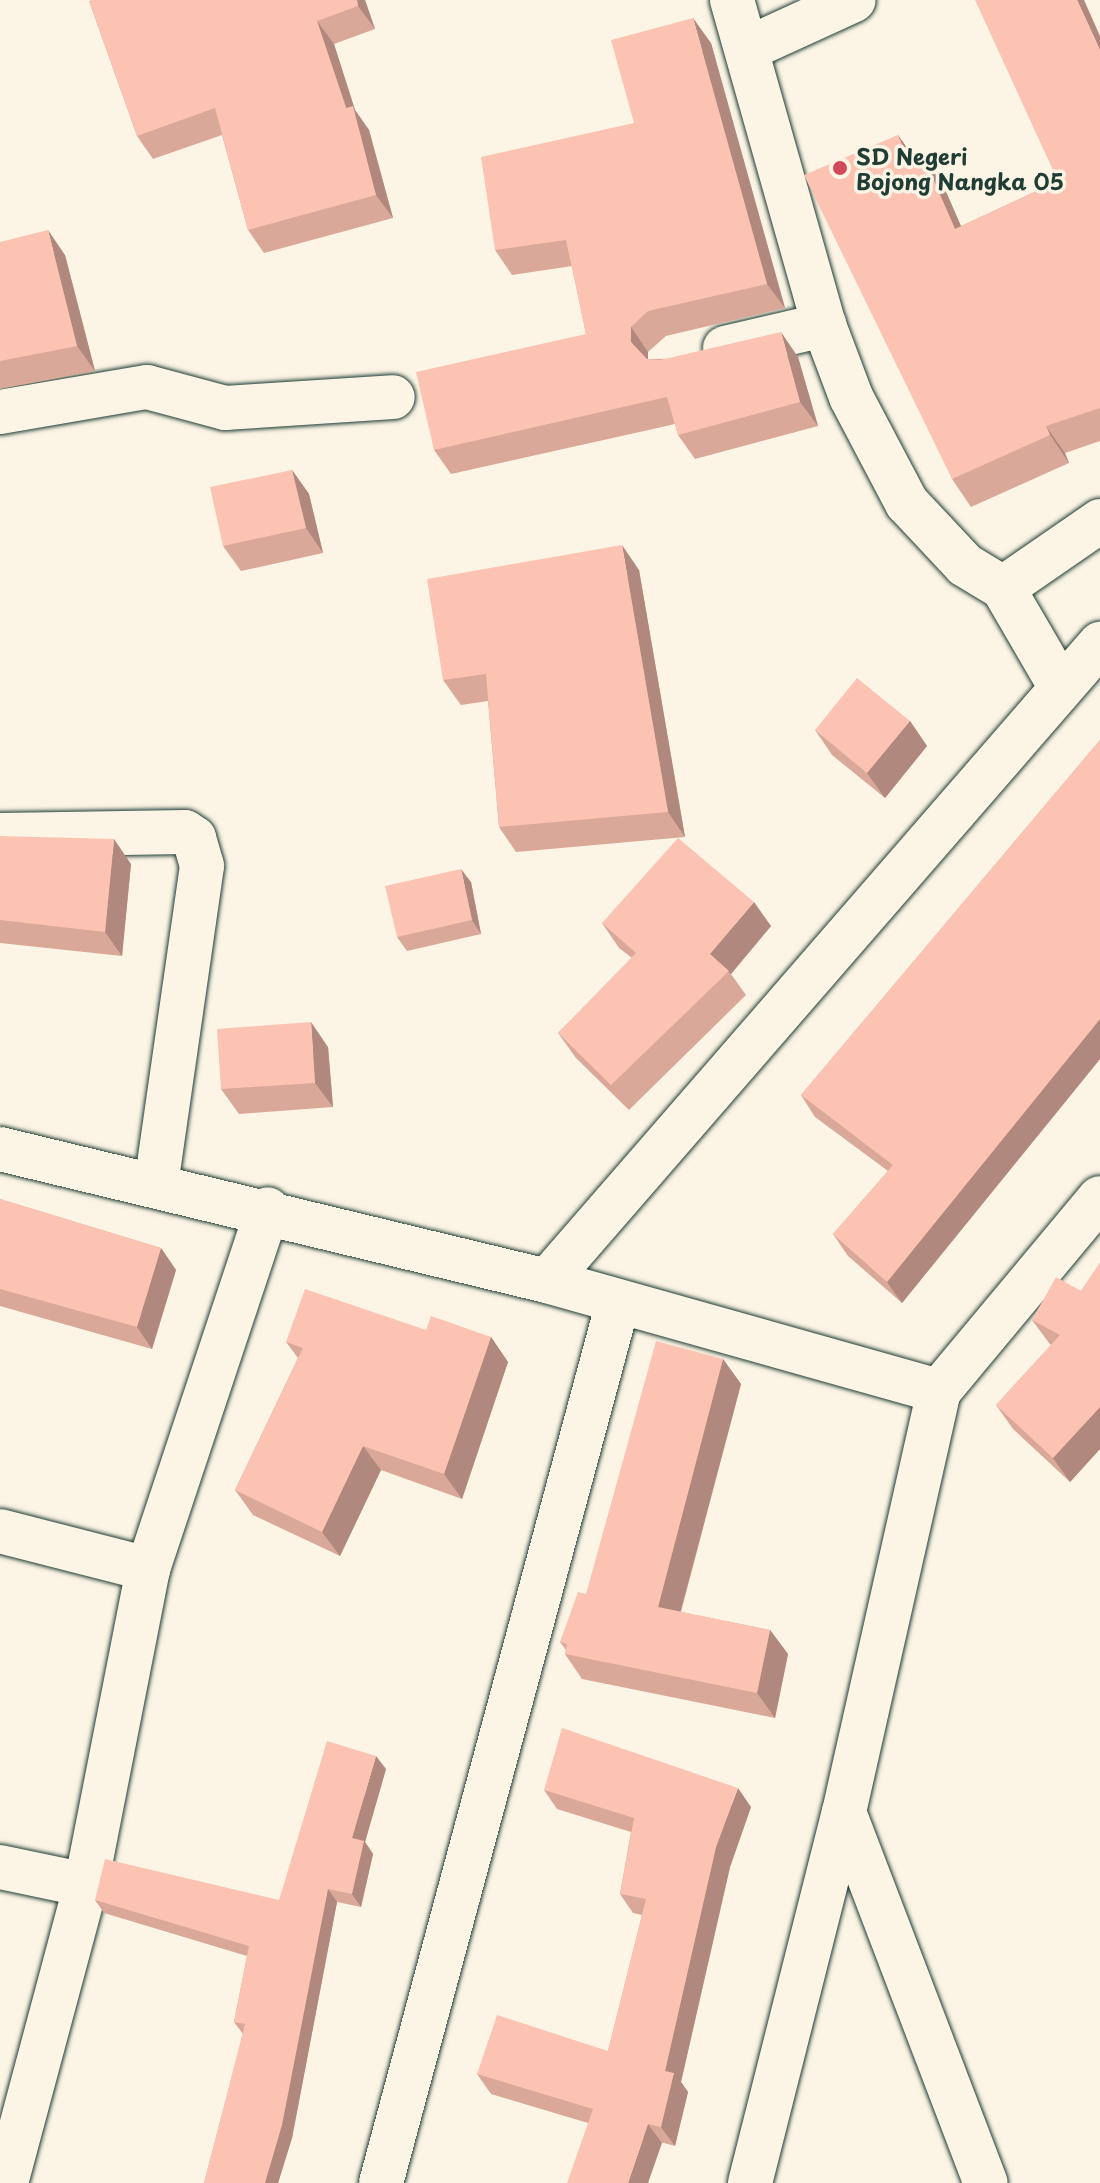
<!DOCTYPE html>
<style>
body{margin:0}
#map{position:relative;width:1100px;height:2183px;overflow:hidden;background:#fcf5e5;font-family:"Playpen Sans",sans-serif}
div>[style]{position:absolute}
.roads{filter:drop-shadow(0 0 2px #1f3d34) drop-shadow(0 0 2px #1f3d34)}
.street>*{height:44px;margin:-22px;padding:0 22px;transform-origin:22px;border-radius:22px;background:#fcf5e5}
.wall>*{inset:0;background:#d9a899}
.shaded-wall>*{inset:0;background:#b0887d}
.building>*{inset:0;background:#fcc3b2}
.dots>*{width:22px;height:22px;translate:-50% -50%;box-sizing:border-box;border:4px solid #fcf5e5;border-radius:50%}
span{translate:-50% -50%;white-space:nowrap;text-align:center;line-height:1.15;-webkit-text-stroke:7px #fcf5e5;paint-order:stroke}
.poi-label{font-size:22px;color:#1f3d34;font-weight:700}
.left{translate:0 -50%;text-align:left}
</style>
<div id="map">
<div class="roads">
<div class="street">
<div style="left:732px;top:0;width:338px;rotate:74.2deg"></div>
<div style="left:824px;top:325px;width:77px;rotate:69.4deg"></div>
<div style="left:851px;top:397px;width:120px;rotate:62.2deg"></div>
<div style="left:907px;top:503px;width:85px;rotate:46.9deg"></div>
<div style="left:965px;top:565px;width:44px;rotate:31.2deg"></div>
<div style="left:1003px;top:588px;width:118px;rotate:-34.6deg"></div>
<div style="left:749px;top:48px;width:115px;rotate:-24.6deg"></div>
<div style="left:725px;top:348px;width:102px;rotate:-13.1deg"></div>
<div style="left:0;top:412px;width:149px;rotate:-9.7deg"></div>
<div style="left:147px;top:387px;width:81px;rotate:15.1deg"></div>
<div style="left:225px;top:408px;width:168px;rotate:-3.7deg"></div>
<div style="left:1003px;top:588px;width:113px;rotate:59.8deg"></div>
<div style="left:0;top:835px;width:185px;rotate:-0.9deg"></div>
<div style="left:185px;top:832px;width:11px;rotate:34deg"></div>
<div style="left:194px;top:838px;width:29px;rotate:74deg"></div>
<div style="left:202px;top:866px;width:323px;rotate:98.2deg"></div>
<div style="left:0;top:1149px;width:563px;rotate:13.57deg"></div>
<div style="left:547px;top:1281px;width:407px;rotate:15.7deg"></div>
<div style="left:547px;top:1281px;width:844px;rotate:-49.04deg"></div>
<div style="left:0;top:1531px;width:153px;rotate:14.4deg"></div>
<div style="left:844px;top:1812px;width:397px;rotate:69.1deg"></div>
<div style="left:0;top:1867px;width:88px;rotate:11.8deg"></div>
<div style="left:6px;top:2183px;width:309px;rotate:-75deg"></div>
<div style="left:86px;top:1885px;width:322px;rotate:-78.9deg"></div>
<div style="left:148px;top:1569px;width:379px;rotate:-71.6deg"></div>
<div style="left:381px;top:2183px;width:912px;rotate:-74.94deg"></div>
<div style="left:750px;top:2183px;width:383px;rotate:-75.8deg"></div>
<div style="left:844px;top:1812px;width:432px;rotate:-77.3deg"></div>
<div style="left:939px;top:1391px;width:251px;rotate:-50.2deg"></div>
</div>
</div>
<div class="wall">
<div style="clip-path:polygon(365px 0,375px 29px,334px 44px,355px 110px,369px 130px,393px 218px,264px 253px,248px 230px,222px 135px,153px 159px,137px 136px,89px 1px)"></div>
<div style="clip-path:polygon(1100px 36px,1100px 441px,1065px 453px,1069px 463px,971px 507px,952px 479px,898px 135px,916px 161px,924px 158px,943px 185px,961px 226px,1058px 181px)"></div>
<div style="clip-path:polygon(711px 43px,785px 308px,666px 336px,648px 352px,648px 359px,798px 357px,818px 426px,695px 459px,678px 435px,675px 424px,451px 474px,434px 450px,586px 334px,572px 266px,512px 275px,495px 250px,634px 123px)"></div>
<div style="clip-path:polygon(0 242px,65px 255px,95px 371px,0 389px)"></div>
<div style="clip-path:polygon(292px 470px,309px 494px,323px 553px,241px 571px,223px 546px)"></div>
<div style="clip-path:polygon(639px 570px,685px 837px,516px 852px,499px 827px,488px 701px,461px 705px,443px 680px)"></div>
<div style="clip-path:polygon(910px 721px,927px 746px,885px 798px,832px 755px,815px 730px)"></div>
<div style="clip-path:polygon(1100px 740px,1100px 1059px,902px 1303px,848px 1256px,833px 1234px,888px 1171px,815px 1117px,801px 1095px)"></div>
<div style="clip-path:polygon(0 836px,131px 864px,122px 956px,0 943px)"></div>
<div style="clip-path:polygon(471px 882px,481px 934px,407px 951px,397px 937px)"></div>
<div style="clip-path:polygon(602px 923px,771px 926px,731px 974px,746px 995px,629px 1110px,576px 1058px,558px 1033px,632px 958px,619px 948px)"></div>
<div style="clip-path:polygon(328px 1047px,333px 1107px,239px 1114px,221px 1089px)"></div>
<div style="clip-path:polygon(0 1199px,161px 1248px,176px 1270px,152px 1349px,0 1306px)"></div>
<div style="clip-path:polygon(1100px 1263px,1100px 1449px,1070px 1482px,1013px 1429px,996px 1405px,1051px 1345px,1049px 1343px,1032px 1320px,1081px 1291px)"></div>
<div style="clip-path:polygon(426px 1330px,491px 1337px,508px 1362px,462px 1499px,381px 1470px,340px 1556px,253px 1515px,235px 1490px,298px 1358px,286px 1342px)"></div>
<div style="clip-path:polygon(723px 1359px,741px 1384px,681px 1612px,770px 1630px,788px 1654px,775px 1718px,582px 1679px,565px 1654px,566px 1650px,560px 1642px)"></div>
<div style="clip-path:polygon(386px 1769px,365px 1842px,373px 1854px,361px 1907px,337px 1902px,292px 2138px,278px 2183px,204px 2183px,243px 2034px,234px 2022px,247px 1956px,104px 1913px,95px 1900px,279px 1900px)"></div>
<div style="clip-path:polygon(544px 1790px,751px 1807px,730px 1867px,681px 2082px,688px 2092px,675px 2146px,588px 2123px,491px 2094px,477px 2074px,608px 2051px,642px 1915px,633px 1913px,620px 1894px,631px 1832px,557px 1809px)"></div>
</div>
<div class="shaded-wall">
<div style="clip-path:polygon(357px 0,365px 0,375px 29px,358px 6px)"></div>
<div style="clip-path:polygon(1077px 0,1084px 0,1100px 36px,1100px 50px)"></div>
<div style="clip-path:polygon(693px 18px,711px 43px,785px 308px,767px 284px)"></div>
<div style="clip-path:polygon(317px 21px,334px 44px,355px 110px,369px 130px,393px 218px,376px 195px)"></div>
<div style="clip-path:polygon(898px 135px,917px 162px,910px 164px)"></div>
<div style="clip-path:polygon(924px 158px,943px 185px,974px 256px,955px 229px)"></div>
<div style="clip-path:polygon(48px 230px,65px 255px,95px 371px,77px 346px)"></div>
<div style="clip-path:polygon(631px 327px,648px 352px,648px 366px,631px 342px)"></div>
<div style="clip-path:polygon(781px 332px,798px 357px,818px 426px,800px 402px)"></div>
<div style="clip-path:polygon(1046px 426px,1065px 453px,1069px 463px,1050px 435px)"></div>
<div style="clip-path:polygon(292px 470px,309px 494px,323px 553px,306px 528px)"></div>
<div style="clip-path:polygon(622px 545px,639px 570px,685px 837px,668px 812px)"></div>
<div style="clip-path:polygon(910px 721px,927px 746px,885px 798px,867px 773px)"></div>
<div style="clip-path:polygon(114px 839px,131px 864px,122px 956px,105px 932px)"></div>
<div style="clip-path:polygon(461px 869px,471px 882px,481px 934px,472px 920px)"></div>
<div style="clip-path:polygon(754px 902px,771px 926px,731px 974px,710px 954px)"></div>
<div style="clip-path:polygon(1100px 1019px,1100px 1059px,902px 1303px,887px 1282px)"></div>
<div style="clip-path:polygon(311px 1022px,328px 1047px,333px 1107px,315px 1083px)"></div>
<div style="clip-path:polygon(161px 1248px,176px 1270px,152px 1349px,137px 1327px)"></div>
<div style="clip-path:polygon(491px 1337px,508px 1362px,462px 1499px,444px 1474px)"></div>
<div style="clip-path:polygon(723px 1359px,741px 1384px,675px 1632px,658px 1607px)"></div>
<div style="clip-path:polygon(1100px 1407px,1100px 1449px,1070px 1482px,1053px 1458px)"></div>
<div style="clip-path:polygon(363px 1446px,381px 1470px,340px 1556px,322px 1532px)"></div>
<div style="clip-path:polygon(770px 1630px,788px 1654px,775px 1718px,757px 1693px)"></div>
<div style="clip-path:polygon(376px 1756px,386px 1769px,365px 1842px,373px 1854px,361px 1907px,352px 1894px,352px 1838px)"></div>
<div style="clip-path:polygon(738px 1788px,751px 1807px,730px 1867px,681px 2082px,688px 2092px,675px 2146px,661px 2127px,665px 2071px,716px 1847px)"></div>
<div style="clip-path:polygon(328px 1889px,337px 1902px,292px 2138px,278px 2183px,265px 2183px)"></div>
<div style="clip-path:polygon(648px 2124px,662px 2143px,648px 2183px,628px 2183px)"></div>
</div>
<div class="building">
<div style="clip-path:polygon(91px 0,357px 0,358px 6px,317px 21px,346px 108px,353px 106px,376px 195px,248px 230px,215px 108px,137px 136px,89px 1px)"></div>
<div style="clip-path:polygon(975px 0,1077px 0,1100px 50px,1100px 408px,1046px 426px,1050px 435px,952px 479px,804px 175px,898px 135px,910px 164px,924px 158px,955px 229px,1058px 181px)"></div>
<div style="clip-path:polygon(693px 18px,767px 284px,648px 311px,631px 327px,631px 342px,647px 359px,660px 360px,781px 332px,800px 402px,678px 435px,667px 397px,434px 450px,416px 372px,586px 334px,566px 240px,495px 250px,481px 157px,634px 123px,611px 40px)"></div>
<div style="clip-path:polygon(48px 230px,77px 346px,0 361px,0 242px)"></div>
<div style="clip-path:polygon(292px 470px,306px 528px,223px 546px,210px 487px)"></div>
<div style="clip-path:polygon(622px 545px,668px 812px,499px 827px,486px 674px,443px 680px,427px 579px)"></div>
<div style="clip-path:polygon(857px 678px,910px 721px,867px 773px,815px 730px)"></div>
<div style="clip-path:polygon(1100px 740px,1100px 1019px,887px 1282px,833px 1234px,893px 1165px,801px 1095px)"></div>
<div style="clip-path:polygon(0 836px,114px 839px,105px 932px,0 920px)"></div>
<div style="clip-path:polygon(678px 838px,754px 902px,710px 954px,729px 971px,611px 1085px,558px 1033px,636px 953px,602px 923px)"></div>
<div style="clip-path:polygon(461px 869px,472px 920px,397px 937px,385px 886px)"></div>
<div style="clip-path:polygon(311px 1022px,315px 1083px,221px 1089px,217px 1029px)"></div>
<div style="clip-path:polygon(0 1199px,161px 1248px,137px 1327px,0 1289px)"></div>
<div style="clip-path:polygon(1100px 1263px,1100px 1407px,1053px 1458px,996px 1405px,1060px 1335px,1032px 1320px,1056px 1277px,1081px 1291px)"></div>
<div style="clip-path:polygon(305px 1289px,426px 1330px,431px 1316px,491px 1337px,444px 1474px,363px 1446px,322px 1532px,235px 1490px,303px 1348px,286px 1342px)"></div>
<div style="clip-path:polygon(656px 1341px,723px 1359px,658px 1607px,770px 1630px,757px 1693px,565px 1654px,567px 1644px,560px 1642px,578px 1592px,586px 1594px)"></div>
<div style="clip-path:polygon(562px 1728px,738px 1788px,716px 1847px,665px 2071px,674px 2073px,661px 2127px,648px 2124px,628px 2183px,567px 2183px,593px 2109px,477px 2074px,497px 2015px,608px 2051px,646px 1899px,620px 1894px,634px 1818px,544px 1790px)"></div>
<div style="clip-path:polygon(327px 1741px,376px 1756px,352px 1838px,364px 1841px,352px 1894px,328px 1889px,282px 2125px,265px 2183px,204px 2183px,245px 2024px,234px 2022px,249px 1946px,95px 1900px,105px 1859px,279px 1900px)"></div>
</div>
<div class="dots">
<div style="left:840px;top:168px;background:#d1495b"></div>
</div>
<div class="poi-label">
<span class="left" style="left:856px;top:168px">SD Negeri<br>Bojong Nangka 05</span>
</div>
</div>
